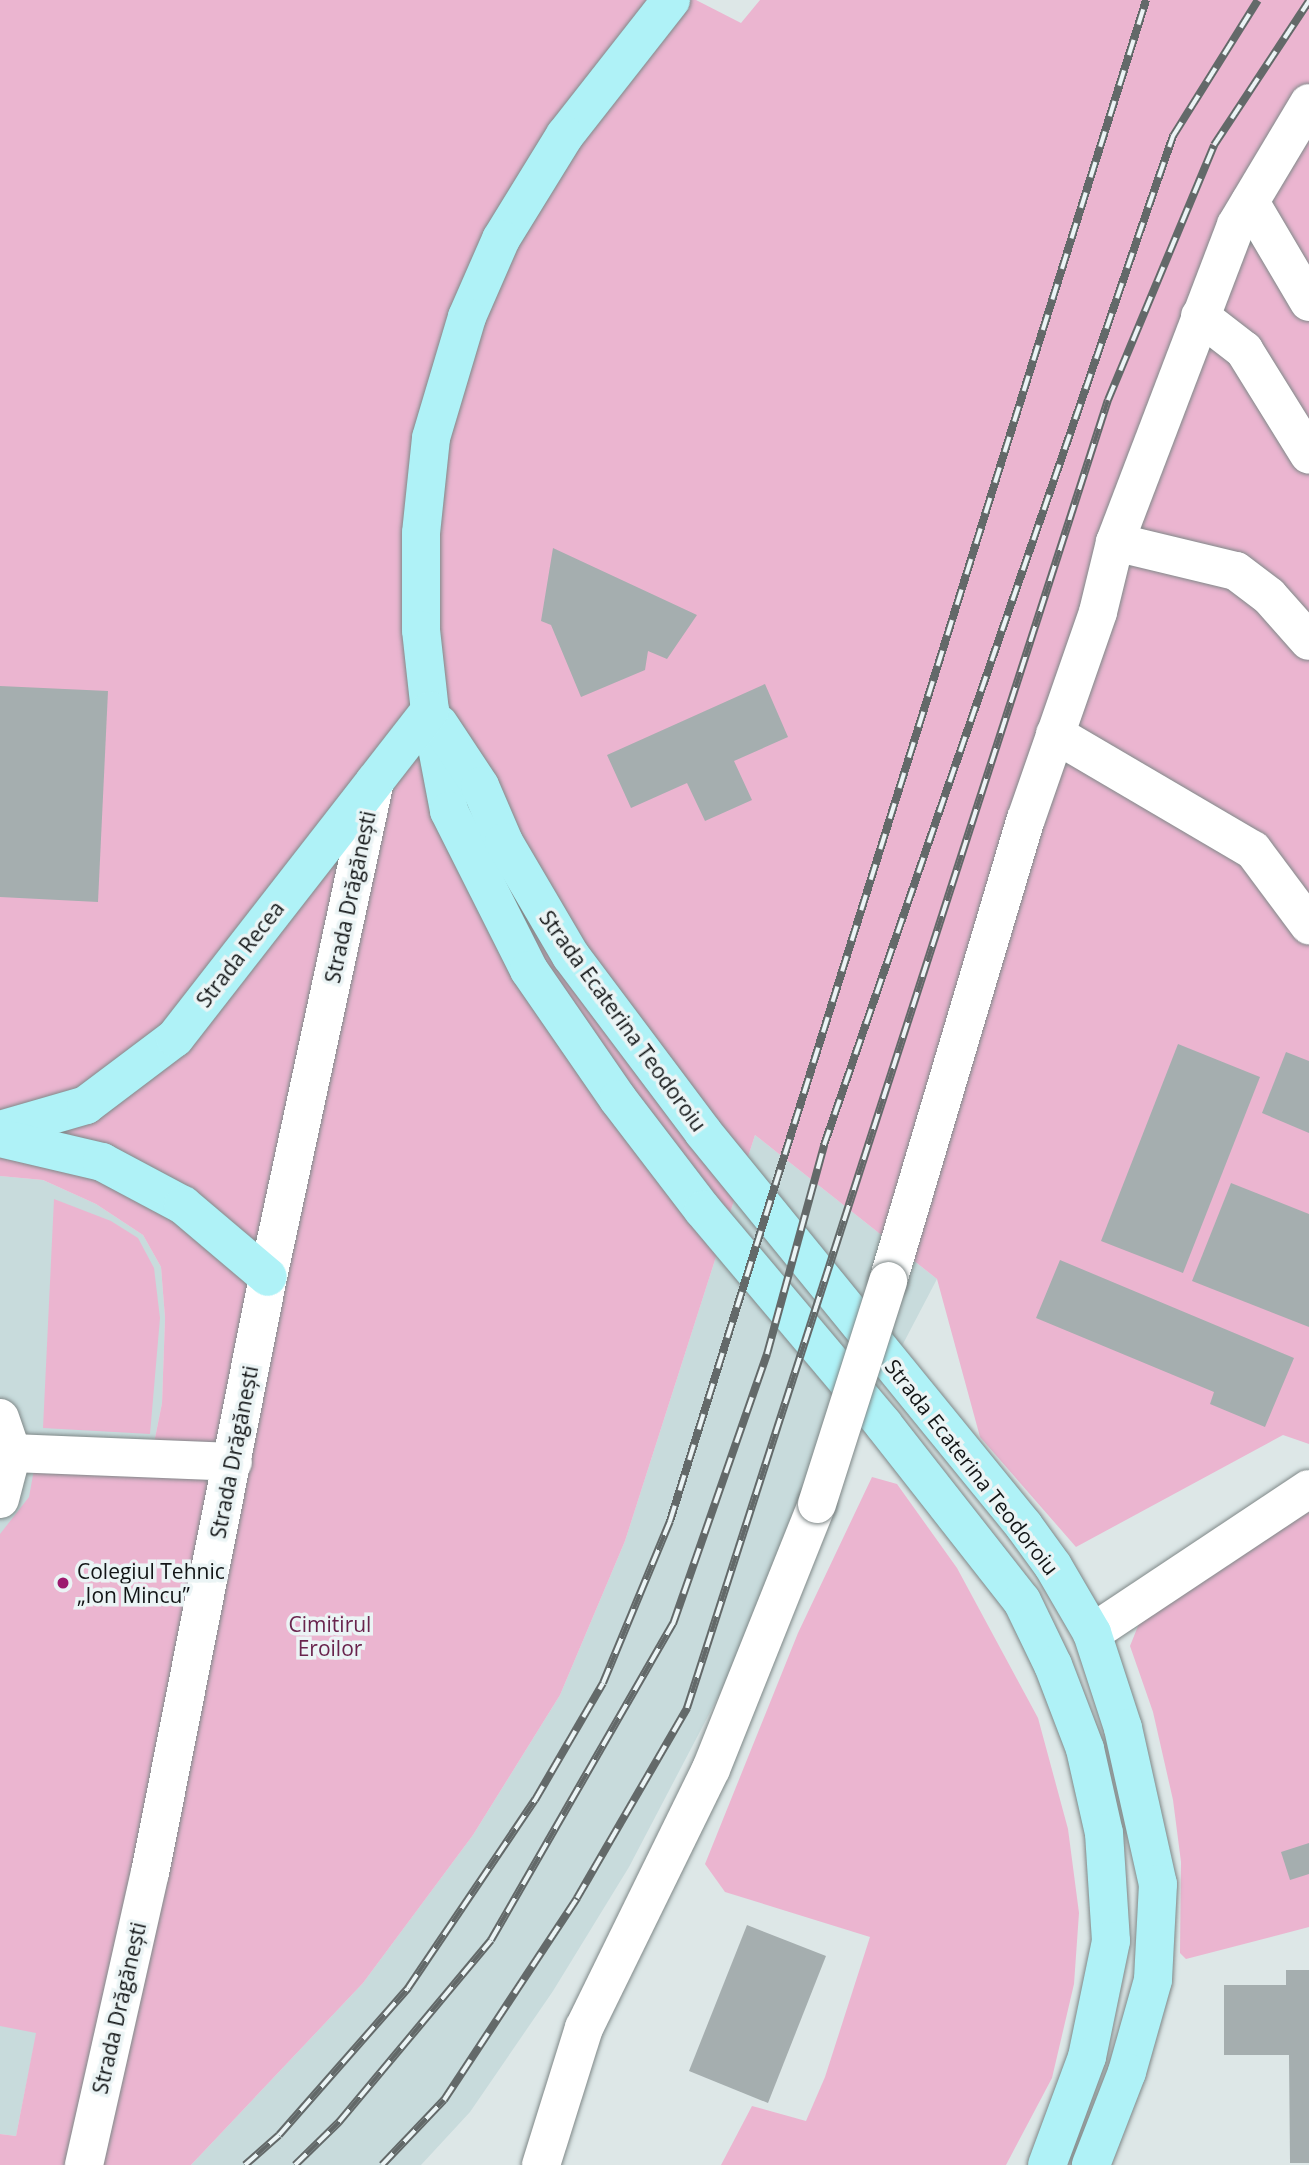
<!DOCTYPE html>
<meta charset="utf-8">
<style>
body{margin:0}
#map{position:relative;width:1309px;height:2165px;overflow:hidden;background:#dde7e7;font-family:"Open Sans",sans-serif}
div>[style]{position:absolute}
.built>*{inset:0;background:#c8dbdc}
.green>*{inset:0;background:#ebb5d0}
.building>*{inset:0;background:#a5aeaf}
.roads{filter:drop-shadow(0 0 2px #7f8888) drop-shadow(0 0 2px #7f8888)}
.minor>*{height:38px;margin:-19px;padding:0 19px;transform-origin:19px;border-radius:19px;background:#fff}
.major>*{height:38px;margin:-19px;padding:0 19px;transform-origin:19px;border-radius:19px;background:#aff2f7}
.rail>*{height:8px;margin-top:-4px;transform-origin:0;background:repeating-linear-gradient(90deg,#ebf4f5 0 16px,#636969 0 32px);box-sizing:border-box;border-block:2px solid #636969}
.bridges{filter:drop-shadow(0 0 2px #7f8888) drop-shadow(0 0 2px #7f8888)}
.minor-bridge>*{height:38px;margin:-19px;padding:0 19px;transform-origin:19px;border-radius:19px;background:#fff}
.dots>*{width:19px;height:19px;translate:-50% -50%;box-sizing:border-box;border:4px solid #ebf4f5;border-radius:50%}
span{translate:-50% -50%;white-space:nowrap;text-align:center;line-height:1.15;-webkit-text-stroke:7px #ebf4f5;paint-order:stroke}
.street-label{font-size:21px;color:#121516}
.poi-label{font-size:21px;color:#121516}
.left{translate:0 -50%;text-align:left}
.park-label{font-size:21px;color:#69244d}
</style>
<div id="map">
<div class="built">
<div style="clip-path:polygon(755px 1135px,937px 1279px,629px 1867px,553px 1991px,470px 2112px,421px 2165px,191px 2165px,363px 1983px,473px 1835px,560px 1695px,625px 1541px)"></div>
<div style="clip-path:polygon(0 1176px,43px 1180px,96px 1204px,143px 1235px,161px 1267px,165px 1318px,162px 1403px,16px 2136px,0 2134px)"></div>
</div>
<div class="green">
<div style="clip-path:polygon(0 0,696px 0,741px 23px,760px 0,1309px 0,1309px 1444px,1283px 1435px,1076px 1547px,980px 1437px,937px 1279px,755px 1135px,625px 1541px,560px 1695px,473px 1835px,363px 1983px,191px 2165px,0 2165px,0 2134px,16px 2136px,36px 2033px,0 2026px,0 1534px,29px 1497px,35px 1464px,148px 1473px,162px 1403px,165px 1318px,161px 1267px,143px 1235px,96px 1204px,43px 1180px,0 1176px)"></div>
<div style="clip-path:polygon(54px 1199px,111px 1221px,138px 1238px,154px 1268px,160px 1318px,150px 1434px,43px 1428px)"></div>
<div style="clip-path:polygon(872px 1477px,897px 1484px,957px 1568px,1038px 1718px,1068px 1829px,1079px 1913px,1074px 1984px,1052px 2078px,1006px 2165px,721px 2165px,752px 2106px,806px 2121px,825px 2077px,870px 1937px,725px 1892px,705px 1864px,798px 1633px)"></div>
<div style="clip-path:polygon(1309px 1512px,1309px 1927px,1186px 1959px,1180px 1953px,1181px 1862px,1173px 1800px,1153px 1712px,1130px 1646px,1142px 1616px)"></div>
</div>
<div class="building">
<div style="clip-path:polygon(553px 548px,697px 615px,667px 659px,648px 651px,645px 670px,581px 697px,551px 625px,541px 621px)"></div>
<div style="clip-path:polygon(765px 684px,788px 737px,734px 761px,752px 800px,705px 821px,687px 783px,631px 808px,607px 755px)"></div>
<div style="clip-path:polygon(0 686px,108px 691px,98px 902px,0 897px)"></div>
<div style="clip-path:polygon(1178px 1044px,1260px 1077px,1183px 1273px,1101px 1241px)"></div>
<div style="clip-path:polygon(1286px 1052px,1309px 1061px,1309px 1133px,1262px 1113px)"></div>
<div style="clip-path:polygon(1231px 1183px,1309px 1214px,1309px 1327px,1192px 1281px)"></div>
<div style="clip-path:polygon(1060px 1260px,1294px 1358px,1265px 1427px,1210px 1404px,1214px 1392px,1036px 1318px)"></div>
<div style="clip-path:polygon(1309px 1843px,1309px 1874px,1290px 1880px,1281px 1852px)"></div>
<div style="clip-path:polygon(747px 1925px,826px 1956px,768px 2103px,689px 2071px)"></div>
<div style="clip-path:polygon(1286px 1970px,1309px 1970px,1309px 2163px,1290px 2163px,1289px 2055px,1224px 2055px,1224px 1985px,1286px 1985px)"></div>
</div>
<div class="roads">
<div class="minor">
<div style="left:1250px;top:202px;width:116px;rotate:59.5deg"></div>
<div style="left:1200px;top:316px;width:56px;rotate:37.7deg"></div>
<div style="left:1244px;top:350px;width:123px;rotate:58.2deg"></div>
<div style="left:1115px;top:542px;width:124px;rotate:13.5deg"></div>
<div style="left:1236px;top:571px;width:41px;rotate:37.1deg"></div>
<div style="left:1269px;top:596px;width:60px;rotate:48.4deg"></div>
<div style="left:1055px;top:734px;width:229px;rotate:30.4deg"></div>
<div style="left:1253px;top:850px;width:94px;rotate:53.3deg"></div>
<div style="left:888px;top:1281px;width:482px;rotate:-73.4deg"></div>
<div style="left:1026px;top:819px;width:219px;rotate:-70.8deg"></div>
<div style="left:1098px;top:612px;width:72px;rotate:-76.3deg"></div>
<div style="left:1115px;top:542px;width:339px;rotate:-69.1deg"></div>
<div style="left:1236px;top:225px;width:142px;rotate:-59.1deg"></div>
<div style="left:0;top:1418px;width:37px;rotate:71deg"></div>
<div style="left:0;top:1499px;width:48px;rotate:-75.4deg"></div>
<div style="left:12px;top:1453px;width:221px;rotate:2.3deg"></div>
<div style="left:1092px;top:1633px;width:260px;rotate:-33.6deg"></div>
<div style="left:84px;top:2165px;width:299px;rotate:-77.3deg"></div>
<div style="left:150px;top:1873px;width:608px;rotate:-78.8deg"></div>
<div style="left:268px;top:1277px;width:507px;rotate:-77.83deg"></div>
<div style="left:541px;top:2165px;width:144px;rotate:-72.6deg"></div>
<div style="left:584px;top:2028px;width:288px;rotate:-63.9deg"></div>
<div style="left:711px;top:1769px;width:285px;rotate:-68.2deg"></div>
</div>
<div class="major">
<div style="left:671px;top:0;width:172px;rotate:128.1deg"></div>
<div style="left:565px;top:135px;width:122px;rotate:121.6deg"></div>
<div style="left:501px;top:239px;width:85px;rotate:113.6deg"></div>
<div style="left:467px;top:317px;width:126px;rotate:106.6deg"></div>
<div style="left:431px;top:438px;width:96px;rotate:96deg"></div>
<div style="left:421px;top:533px;width:97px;rotate:90deg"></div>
<div style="left:421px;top:630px;width:81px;rotate:83.7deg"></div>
<div style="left:430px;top:711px;width:102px;rotate:79.2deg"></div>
<div style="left:449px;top:811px;width:178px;rotate:63.3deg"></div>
<div style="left:529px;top:970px;width:157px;rotate:55.4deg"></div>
<div style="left:618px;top:1099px;width:140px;rotate:52.6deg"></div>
<div style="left:703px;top:1210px;width:280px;rotate:49.9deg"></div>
<div style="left:883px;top:1424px;width:225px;rotate:51.9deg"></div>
<div style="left:1022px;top:1601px;width:71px;rotate:64.2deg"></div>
<div style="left:1053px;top:1665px;width:90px;rotate:69.1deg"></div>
<div style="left:1085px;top:1749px;width:86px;rotate:77.3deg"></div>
<div style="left:1104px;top:1833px;width:108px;rotate:86.3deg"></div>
<div style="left:1111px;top:1941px;width:118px;rotate:101.7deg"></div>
<div style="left:1087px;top:2057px;width:115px;rotate:110.3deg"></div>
<div style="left:439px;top:724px;width:74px;rotate:56.5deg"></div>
<div style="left:480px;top:786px;width:61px;rotate:66.8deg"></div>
<div style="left:504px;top:842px;width:132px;rotate:59.6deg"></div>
<div style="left:571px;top:956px;width:220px;rotate:53.1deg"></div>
<div style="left:703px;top:1132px;width:508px;rotate:50.83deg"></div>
<div style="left:1024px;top:1526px;width:49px;rotate:54.1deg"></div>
<div style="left:1053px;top:1566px;width:78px;rotate:59.8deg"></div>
<div style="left:1092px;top:1633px;width:100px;rotate:71.9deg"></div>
<div style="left:1123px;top:1728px;width:160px;rotate:77.4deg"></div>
<div style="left:1158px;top:1884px;width:96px;rotate:93deg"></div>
<div style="left:1153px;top:1980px;width:96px;rotate:105.8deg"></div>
<div style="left:1127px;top:2072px;width:100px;rotate:111.2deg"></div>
<div style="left:0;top:1130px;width:90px;rotate:-16.2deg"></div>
<div style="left:86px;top:1105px;width:111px;rotate:-37deg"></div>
<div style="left:175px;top:1038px;width:415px;rotate:-52.1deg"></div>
<div style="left:0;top:1138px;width:105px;rotate:13.2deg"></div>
<div style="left:102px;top:1162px;width:92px;rotate:28deg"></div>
<div style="left:183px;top:1205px;width:111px;rotate:40.3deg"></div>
</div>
</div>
<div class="rail">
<div style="left:245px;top:2165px;width:45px;rotate:-41.4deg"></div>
<div style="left:279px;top:2135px;width:196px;rotate:-48.7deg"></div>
<div style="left:408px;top:1988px;width:227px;rotate:-56deg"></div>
<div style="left:535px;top:1800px;width:135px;rotate:-59.8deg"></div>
<div style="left:603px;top:1683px;width:175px;rotate:-67.5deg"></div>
<div style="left:670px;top:1521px;width:1594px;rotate:-72.62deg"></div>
<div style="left:295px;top:2165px;width:62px;rotate:-44.3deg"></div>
<div style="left:339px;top:2122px;width:237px;rotate:-50.1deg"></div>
<div style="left:491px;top:1940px;width:365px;rotate:-60.1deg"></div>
<div style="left:673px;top:1624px;width:286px;rotate:-70.8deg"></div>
<div style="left:767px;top:1354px;width:217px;rotate:-74.7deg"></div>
<div style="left:824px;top:1145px;width:1068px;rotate:-70.92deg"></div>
<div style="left:1173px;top:136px;width:160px;rotate:-58deg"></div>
<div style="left:382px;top:2165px;width:90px;rotate:-46.4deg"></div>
<div style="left:444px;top:2100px;width:242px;rotate:-56.6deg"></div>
<div style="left:577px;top:1898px;width:220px;rotate:-59.9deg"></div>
<div style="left:687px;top:1708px;width:1374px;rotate:-72.16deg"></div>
<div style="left:1108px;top:400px;width:276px;rotate:-67.4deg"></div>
<div style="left:1214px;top:145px;width:173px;rotate:-56.6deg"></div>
</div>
<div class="bridges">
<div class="minor-bridge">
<div style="left:817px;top:1504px;width:234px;rotate:-72.3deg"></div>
</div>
</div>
<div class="dots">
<div style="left:63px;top:1583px;background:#9c1a6e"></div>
</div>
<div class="street-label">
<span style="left:350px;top:897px;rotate:-78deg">Strada Drăgănești</span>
<span style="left:240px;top:954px;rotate:-52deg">Strada Recea</span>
<span style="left:623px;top:1021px;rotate:54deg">Strada Ecaterina Teodoroiu</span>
<span style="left:234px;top:1452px;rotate:-79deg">Strada Drăgănești</span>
<span style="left:972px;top:1467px;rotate:52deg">Strada Ecaterina Teodoroiu</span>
<span style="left:119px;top:2008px;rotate:-77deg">Strada Drăgănești</span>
</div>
<div class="poi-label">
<span class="left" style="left:77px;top:1583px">Colegiul Tehnic<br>„Ion Mincu”</span>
</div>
<div class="park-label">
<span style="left:330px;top:1636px">Cimitirul<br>Eroilor</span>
</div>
</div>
